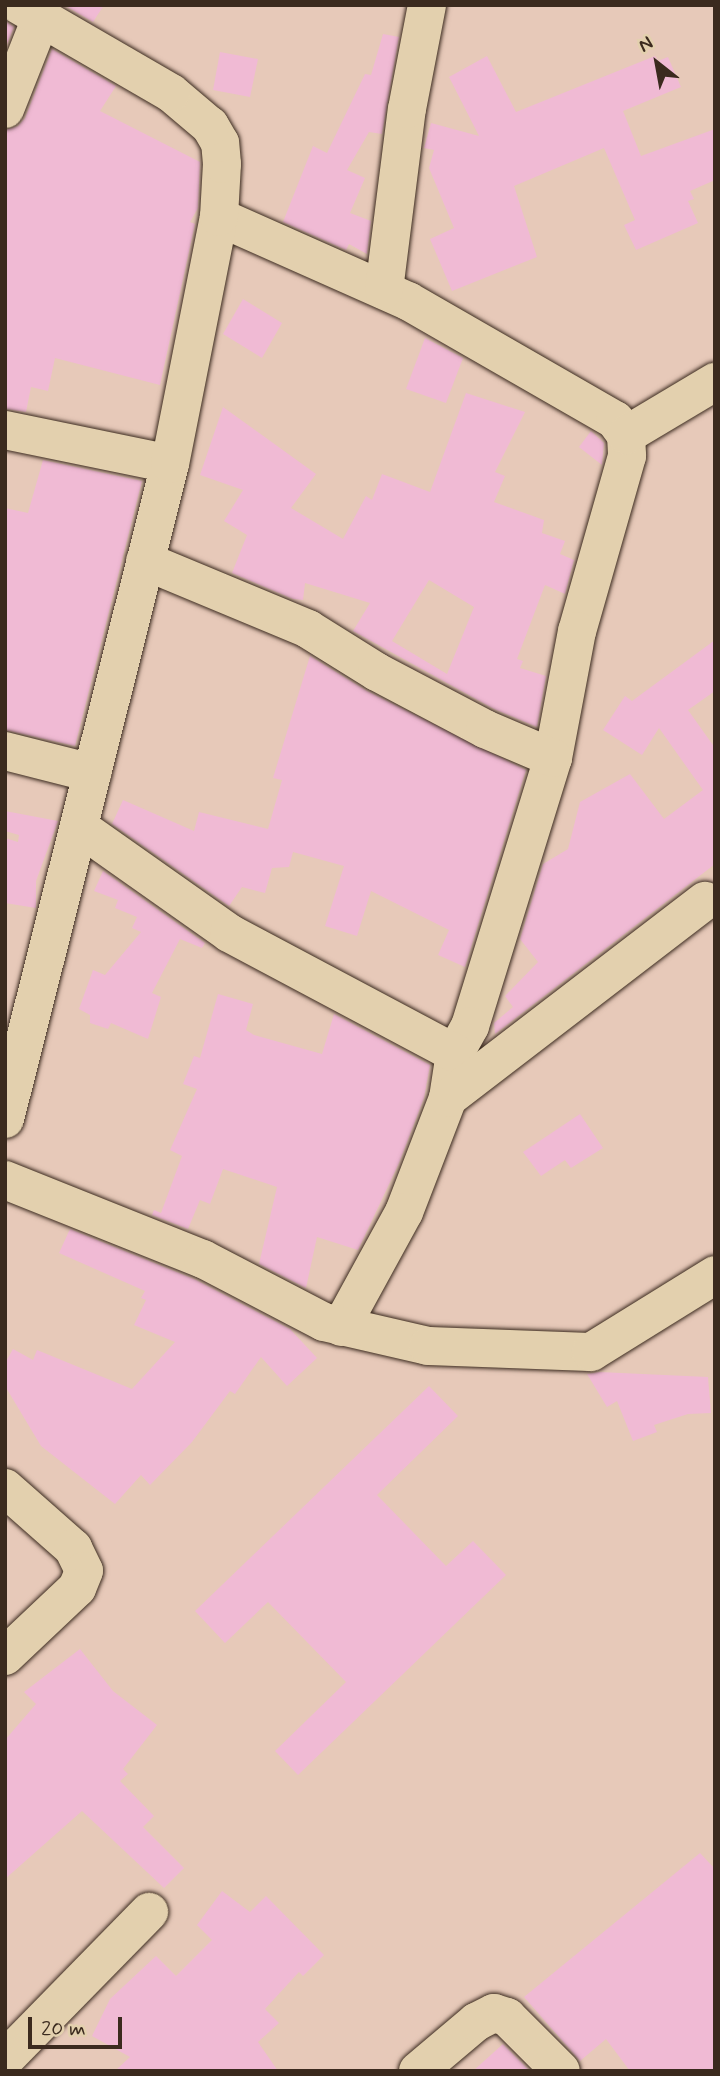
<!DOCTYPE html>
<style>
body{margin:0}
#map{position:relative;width:720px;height:2076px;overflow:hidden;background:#e7c9b9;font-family:Mynerve,sans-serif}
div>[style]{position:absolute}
.building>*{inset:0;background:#f0bad4}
.roads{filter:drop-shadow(0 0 2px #3b2a1e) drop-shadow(0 0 2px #3b2a1e)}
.minor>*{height:38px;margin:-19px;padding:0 19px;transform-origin:19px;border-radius:19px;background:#e3d0ae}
span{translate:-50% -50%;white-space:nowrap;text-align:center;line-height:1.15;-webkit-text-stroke:7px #e3d0ae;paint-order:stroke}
.frame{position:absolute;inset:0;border:7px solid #3b2a1e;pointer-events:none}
.north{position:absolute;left:622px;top:28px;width:70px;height:70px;-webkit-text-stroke:5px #e3d0ae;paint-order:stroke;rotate:329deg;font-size:19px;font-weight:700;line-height:28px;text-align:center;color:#3b2a1e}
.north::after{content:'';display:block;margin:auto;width:24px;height:32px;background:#3b2a1e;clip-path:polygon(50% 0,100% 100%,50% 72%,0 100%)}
.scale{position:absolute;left:28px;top:2017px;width:94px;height:32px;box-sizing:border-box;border:4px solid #3b2a1e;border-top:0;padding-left:9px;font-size:21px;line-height:24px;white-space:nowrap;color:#3b2a1e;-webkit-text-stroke:5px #e3d0ae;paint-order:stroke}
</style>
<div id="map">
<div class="building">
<div style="clip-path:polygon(64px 5px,104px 5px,93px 22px)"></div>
<div style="clip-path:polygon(5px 21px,14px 27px,5px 49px)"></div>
<div style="clip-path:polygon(383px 34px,399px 37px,382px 134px,369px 132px,347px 170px,365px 178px,350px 213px,371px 221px,367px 254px,349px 244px,346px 250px,283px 222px,313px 146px,327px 153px,365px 74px,371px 75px)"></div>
<div style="clip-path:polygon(52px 49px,116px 86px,100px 111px,200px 162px,198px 208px,190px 222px,195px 224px,160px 385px,55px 358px,48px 391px,31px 387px,26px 412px,5px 409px,5px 130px,18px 126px,25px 118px)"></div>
<div style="clip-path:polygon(220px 52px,258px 59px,250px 97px,213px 90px)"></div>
<div style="clip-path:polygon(487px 56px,516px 112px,655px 56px,658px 61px,668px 57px,681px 87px,623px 111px,641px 156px,715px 129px,715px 180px,690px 191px,694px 199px,688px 201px,698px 223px,636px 250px,624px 225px,635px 220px,604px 148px,514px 186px,537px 257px,452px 291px,430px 239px,454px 228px,429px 168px,434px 150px,424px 148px,431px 123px,479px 136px,449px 77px)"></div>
<div style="clip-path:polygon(243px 299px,282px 323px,262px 358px,223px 334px)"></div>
<div style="clip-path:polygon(425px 338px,463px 358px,446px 403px,406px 389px)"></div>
<div style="clip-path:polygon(evenodd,466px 393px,525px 412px,495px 472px,505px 476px,494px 502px,544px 520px,542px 533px,565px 541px,560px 554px,574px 560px,565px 594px,545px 585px,517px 659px,523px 661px,520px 668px,546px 676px,537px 727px,494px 709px,353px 631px,370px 603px,305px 583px,303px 600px,293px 599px,232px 573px,247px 535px,224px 521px,243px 490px,200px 475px,223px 407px,316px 474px,291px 508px,343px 539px,366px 496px,372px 500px,382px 474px,430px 492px,466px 393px,429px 580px,474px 607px,447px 674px,392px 641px,429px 580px)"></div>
<div style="clip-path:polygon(591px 431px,604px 443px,602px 465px,579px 447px)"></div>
<div style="clip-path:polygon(43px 460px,142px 481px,75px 746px,5px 730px,5px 508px,28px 513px)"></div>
<div style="clip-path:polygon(715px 640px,715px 691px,688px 710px,715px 748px,715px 864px,495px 1034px,494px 1023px,513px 1007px,505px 996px,538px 962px,520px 939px,543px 864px,568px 849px,580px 802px,630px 774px,664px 819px,703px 790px,659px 728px,642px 755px,603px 730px,625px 696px,632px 701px)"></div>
<div style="clip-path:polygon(310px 656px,367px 691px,526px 770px,465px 967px,438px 955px,449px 930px,371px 891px,357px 936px,325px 926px,344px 866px,293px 852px,289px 867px,272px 868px,265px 893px,242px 887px,229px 906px,112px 824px,123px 800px,194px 831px,199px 812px,268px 829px,282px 780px,273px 778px)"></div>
<div style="clip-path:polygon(5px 811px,58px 821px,36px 881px,36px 908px,5px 903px,5px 838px,18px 842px,19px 835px,5px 831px)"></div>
<div style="clip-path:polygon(103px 871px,205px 943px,202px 948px,180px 939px,152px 993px,161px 997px,148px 1039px,111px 1023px,108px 1029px,90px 1023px,90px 1015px,79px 1009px,93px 970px,105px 975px,141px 932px,132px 928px,137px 917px,115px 908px,118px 900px,94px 891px)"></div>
<div style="clip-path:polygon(218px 994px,253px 1004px,246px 1030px,254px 1035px,322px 1054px,334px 1014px,430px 1065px,424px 1098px,399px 1163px,358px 1250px,317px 1237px,306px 1288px,259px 1264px,277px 1187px,223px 1169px,210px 1204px,200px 1200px,188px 1229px,152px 1215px,154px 1210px,161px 1213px,182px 1156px,170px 1150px,197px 1089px,183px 1084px,194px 1056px,200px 1058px)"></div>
<div style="clip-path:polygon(580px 1114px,603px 1148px,571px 1168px,565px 1160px,541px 1176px,523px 1152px)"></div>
<div style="clip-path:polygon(70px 1229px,194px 1279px,290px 1329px,317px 1358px,287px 1386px,261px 1357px,235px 1394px,230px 1391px,192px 1442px,150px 1485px,141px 1475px,115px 1504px,41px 1446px,5px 1386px,5px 1363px,13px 1349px,33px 1360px,37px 1350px,132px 1389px,175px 1342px,134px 1325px,146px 1300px,141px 1298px,145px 1291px,59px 1253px)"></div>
<div style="clip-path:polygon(599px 1372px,708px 1377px,711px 1413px,688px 1414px,654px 1425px,657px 1432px,633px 1441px,617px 1401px,607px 1407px,587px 1374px)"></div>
<div style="clip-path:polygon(429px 1386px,458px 1416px,377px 1495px,446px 1566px,473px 1541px,506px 1575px,298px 1775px,275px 1751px,346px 1682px,268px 1602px,225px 1643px,195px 1611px)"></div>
<div style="clip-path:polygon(80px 1649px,113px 1691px,157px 1725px,123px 1769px,128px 1774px,120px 1781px,154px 1816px,143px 1827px,184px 1868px,164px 1888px,82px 1811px,5px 1879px,5px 1740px,36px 1704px,24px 1692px)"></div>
<div style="clip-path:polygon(700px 1853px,715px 1869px,715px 2071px,630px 2071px,606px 2039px,580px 2061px,524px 1997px)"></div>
<div style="clip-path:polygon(222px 1891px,250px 1912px,266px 1896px,324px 1955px,303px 1976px,299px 1972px,265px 2009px,279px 2023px,258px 2042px,278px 2071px,115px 2071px,130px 2057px,92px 2036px,110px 1999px,156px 1956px,176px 1976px,212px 1940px,197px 1925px)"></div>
<div style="clip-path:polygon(503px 2044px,530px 2071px,473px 2071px)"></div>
</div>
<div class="roads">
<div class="minor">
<div style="left:5px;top:109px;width:98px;rotate:-68.4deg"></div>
<div style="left:219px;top:217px;width:207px;rotate:24deg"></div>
<div style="left:408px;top:301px;width:239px;rotate:29.9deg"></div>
<div style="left:615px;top:420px;width:19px;rotate:54deg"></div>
<div style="left:626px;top:435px;width:21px;rotate:87deg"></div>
<div style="left:627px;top:456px;width:182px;rotate:105.9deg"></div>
<div style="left:577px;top:631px;width:129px;rotate:100.7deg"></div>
<div style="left:553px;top:758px;width:281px;rotate:107.2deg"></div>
<div style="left:470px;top:1026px;width:31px;rotate:119deg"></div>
<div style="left:455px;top:1053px;width:46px;rotate:98.8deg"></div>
<div style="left:448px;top:1098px;width:122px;rotate:111.1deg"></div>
<div style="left:404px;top:1212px;width:131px;rotate:118.7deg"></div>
<div style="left:384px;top:290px;width:182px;rotate:-82.8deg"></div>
<div style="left:407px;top:109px;width:106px;rotate:-79.1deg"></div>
<div style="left:5px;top:430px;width:168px;rotate:11.6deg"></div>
<div style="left:626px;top:435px;width:104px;rotate:-30.8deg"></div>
<div style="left:145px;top:561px;width:177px;rotate:22.6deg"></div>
<div style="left:308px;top:629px;width:81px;rotate:31.9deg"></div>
<div style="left:377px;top:672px;width:122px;rotate:27.8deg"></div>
<div style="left:485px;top:729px;width:74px;rotate:23.1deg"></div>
<div style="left:5px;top:751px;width:90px;rotate:14.2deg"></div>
<div style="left:79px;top:827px;width:184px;rotate:35.2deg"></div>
<div style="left:229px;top:933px;width:256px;rotate:28deg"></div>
<div style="left:448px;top:1098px;width:324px;rotate:-37.5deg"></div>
<div style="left:5px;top:1119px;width:675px;rotate:-75.86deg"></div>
<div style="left:170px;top:464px;width:252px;rotate:-78.8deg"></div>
<div style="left:219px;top:217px;width:53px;rotate:-86.8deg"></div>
<div style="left:222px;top:164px;width:21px;rotate:-95deg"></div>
<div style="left:220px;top:143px;width:20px;rotate:-120deg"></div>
<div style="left:210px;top:126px;width:51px;rotate:-139.8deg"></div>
<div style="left:171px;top:93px;width:176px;rotate:-149.9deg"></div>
<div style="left:5px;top:1180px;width:213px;rotate:21.8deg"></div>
<div style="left:203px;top:1259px;width:136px;rotate:27.5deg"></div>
<div style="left:324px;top:1322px;width:107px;rotate:13deg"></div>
<div style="left:428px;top:1346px;width:163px;rotate:2.1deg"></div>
<div style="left:591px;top:1352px;width:146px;rotate:-31.8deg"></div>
<div style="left:5px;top:1488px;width:91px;rotate:41.4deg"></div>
<div style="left:73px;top:1548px;width:25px;rotate:64deg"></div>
<div style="left:84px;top:1571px;width:18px;rotate:112deg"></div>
<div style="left:77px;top:1588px;width:99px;rotate:136.6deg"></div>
<div style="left:5px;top:2059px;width:206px;rotate:-45.6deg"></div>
<div style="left:418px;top:2071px;width:76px;rotate:-40.2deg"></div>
<div style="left:476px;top:2022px;width:20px;rotate:-27deg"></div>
<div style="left:494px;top:2013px;width:14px;rotate:17deg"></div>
<div style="left:507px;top:2017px;width:76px;rotate:45deg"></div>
</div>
</div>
<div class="frame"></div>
<div class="north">N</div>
<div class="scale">20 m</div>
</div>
